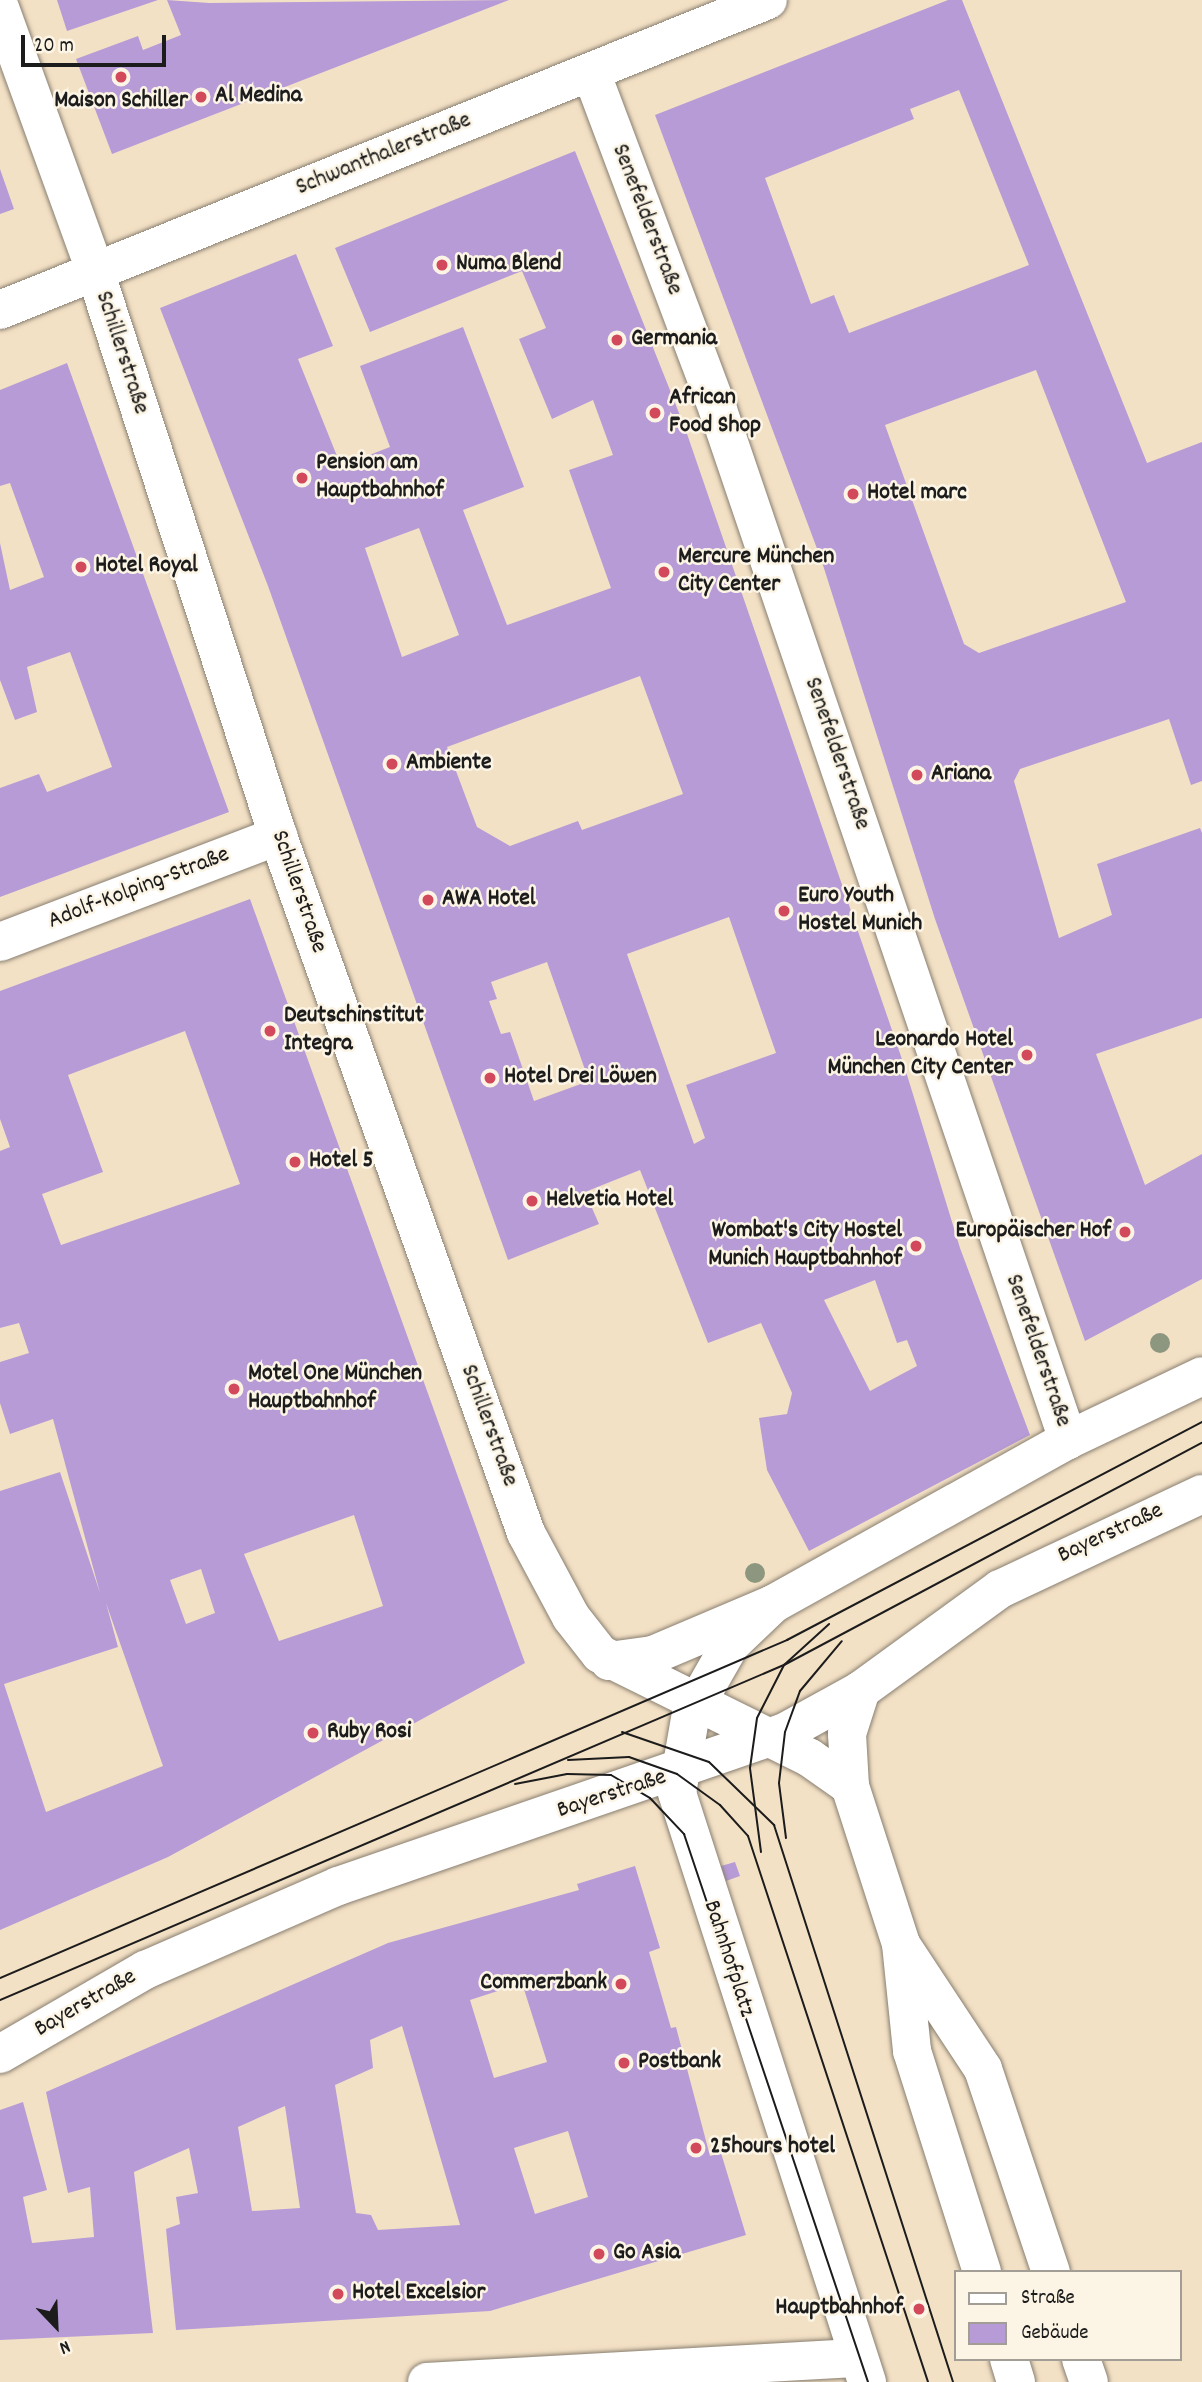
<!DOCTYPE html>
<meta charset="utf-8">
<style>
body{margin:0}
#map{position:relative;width:1202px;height:2382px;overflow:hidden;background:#f3e1c5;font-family:Dekko,sans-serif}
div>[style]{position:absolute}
.building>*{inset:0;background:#b79bd7}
.roads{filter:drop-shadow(0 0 2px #887e70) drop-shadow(0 0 2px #887e70)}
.minor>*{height:38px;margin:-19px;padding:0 19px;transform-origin:19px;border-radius:19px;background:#fff}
.major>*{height:38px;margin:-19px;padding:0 19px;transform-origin:19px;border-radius:19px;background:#fff}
.tram>*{height:2px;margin:-1px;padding:0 1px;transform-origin:1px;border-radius:1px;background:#1c1c1c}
.trees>*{width:20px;height:20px;margin:-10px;border-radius:50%;background:#8d977f}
.dots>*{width:19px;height:19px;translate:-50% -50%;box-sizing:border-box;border:4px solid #fcf5e5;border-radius:50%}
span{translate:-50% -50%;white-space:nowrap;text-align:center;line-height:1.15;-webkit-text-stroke:5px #fcf5e5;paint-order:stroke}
.poi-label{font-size:24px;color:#1c1c1c;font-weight:700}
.left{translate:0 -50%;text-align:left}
.right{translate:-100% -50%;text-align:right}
.street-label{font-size:24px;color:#1c1c1c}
.legend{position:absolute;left:954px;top:2270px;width:228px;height:91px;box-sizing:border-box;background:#fcf5e5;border:2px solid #a29e95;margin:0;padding:9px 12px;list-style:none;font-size:21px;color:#1c1c1c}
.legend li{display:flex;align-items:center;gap:14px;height:35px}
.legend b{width:35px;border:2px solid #a29e95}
.north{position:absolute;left:21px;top:2291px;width:70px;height:70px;-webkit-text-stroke:5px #fcf5e5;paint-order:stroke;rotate:157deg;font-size:19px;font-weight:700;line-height:28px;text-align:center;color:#1c1c1c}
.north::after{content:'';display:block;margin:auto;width:24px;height:32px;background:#1c1c1c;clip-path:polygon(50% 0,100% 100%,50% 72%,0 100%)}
.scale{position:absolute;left:21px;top:35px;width:145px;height:32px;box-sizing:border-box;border:4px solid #1c1c1c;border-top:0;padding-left:9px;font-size:21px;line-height:24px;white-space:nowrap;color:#1c1c1c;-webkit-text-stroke:5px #fcf5e5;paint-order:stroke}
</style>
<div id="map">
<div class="building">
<div style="clip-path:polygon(57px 0,158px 0,67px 31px)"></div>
<div style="clip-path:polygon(167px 0,209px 3px,509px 0,112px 154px,76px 59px,138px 36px,143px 50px,181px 35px)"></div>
<div style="clip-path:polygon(evenodd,948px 0,962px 0,1147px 463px,1202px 442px,1202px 781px,1191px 785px,1169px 719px,1020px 769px,1014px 781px,1059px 938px,1112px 915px,1097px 864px,1200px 828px,1202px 833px,1202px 1018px,1096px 1054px,1145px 1185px,1202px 1154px,1202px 1279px,1085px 1341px,935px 919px,822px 562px,655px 115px,948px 0,959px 90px,1029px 265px,849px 333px,834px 295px,811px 304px,765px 178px,914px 119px,910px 109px,959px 90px,948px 0,1036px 370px,1126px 602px,979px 653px,964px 644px,885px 425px,1036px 370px)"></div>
<div style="clip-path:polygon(evenodd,575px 151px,685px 428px,904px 1065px,960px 1248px,1030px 1435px,809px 1551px,767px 1470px,759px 1418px,787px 1414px,792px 1393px,761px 1323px,708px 1343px,640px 1170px,585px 1192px,599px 1224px,508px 1260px,268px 586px,160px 308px,296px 254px,333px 346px,298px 359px,341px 466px,390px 447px,360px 366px,463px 327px,524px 487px,463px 510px,507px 625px,611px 588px,569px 470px,613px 455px,593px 400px,552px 419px,519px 339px,546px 328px,522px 271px,370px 332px,335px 248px,575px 151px,419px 528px,459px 635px,402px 657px,365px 548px,419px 528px,575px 151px,640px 676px,683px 794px,582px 830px,578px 821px,510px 846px,477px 827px,447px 747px,640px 676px,575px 151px,729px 917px,776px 1053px,686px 1085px,705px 1138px,694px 1144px,627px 954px,729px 917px,575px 151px,547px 962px,589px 1081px,534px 1101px,510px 1032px,501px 1034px,489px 1001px,497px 999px,491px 982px,547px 962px,575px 151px,875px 1280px,897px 1343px,907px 1340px,917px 1366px,870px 1391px,824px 1300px,875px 1280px)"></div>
<div style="clip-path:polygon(0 169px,14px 209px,0 214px)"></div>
<div style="clip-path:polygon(67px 363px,229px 812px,0 897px,0 788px,39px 774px,47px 792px,112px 767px,70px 652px,27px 667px,37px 712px,15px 720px,0 680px,0 543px,10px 590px,44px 577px,10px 483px,0 486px,0 390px)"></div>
<div style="clip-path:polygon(evenodd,250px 899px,525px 1663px,168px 1857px,0 1930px,0 1491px,60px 1472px,100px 1593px,53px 1419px,10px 1434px,0 1403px,0 1362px,29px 1353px,19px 1323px,0 1328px,0 1151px,10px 1147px,0 1119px,0 991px,250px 899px,185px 1031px,240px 1184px,61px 1245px,42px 1194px,103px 1172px,68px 1075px,185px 1031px,250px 899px,354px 1515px,383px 1606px,279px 1641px,244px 1554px,354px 1515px,250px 899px,201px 1569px,215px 1613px,186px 1624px,170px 1580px,201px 1569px,250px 899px,106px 1603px,163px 1766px,46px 1812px,4px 1684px,118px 1647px,106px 1603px)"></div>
<div style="clip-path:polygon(735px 1862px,740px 1876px,726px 1881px,721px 1866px)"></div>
<div style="clip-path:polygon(evenodd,635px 1866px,660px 1948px,649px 1952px,671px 2028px,676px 2027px,710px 2156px,721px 2153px,746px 2235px,490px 2311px,176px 2330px,166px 2229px,180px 2224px,176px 2197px,198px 2193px,189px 2148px,134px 2172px,153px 2333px,0 2340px,0 2110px,23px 2102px,47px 2190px,23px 2197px,32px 2243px,94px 2237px,90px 2187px,68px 2193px,46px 2092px,388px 1943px,579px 1890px,577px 1884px,635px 1866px,522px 1983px,547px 2062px,494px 2078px,470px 2000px,522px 1983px,635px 1866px,402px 2026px,460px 2225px,378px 2230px,371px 2215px,356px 2213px,335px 2085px,373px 2068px,370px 2040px,402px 2026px,635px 1866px,285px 2106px,300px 2208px,252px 2211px,238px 2127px,285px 2106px,635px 1866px,568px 2131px,588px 2197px,535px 2214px,514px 2148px,568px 2131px)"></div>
</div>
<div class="roads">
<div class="minor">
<div style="left:0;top:8px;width:280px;rotate:70.1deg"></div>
<div style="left:95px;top:271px;width:594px;rotate:72.05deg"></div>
<div style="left:278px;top:836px;width:740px;rotate:70.41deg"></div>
<div style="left:526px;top:1533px;width:95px;rotate:61.8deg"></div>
<div style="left:571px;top:1617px;width:47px;rotate:51.9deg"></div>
<div style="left:600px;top:1654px;width:234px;rotate:26.3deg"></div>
<div style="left:810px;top:1758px;width:49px;rotate:35deg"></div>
<div style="left:591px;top:72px;width:361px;rotate:69.4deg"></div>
<div style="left:718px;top:410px;width:1088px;rotate:71.23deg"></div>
<div style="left:0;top:942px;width:298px;rotate:-20.9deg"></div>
<div style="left:773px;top:1604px;width:59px;rotate:136.4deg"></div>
<div style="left:730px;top:1645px;width:78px;rotate:119.8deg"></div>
<div style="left:691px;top:1713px;width:81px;rotate:99.9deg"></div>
<div style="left:677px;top:1793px;width:619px;rotate:72.12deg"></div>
<div style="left:609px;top:1661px;width:44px;rotate:-7.8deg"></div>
<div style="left:653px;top:1655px;width:130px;rotate:-23deg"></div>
<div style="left:773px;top:1604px;width:338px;rotate:-29.1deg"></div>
<div style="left:1068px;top:1440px;width:148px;rotate:-25.5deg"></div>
<div style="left:861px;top:1690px;width:46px;rotate:107.7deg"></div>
<div style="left:847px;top:1734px;width:52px;rotate:86.7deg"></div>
<div style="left:850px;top:1786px;width:166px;rotate:72.1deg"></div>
<div style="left:901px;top:1944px;width:108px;rotate:84.1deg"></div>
<div style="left:912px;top:2051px;width:232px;rotate:72.4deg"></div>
<div style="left:902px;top:1946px;width:147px;rotate:56.6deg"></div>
<div style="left:983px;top:2069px;width:214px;rotate:71.5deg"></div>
<div style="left:0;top:2054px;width:168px;rotate:-30.1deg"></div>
<div style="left:145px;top:1970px;width:210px;rotate:-23.5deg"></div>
<div style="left:338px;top:1886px;width:473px;rotate:-19deg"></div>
<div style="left:785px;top:1732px;width:87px;rotate:-28.9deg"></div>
<div style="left:861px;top:1690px;width:172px;rotate:-36deg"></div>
<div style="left:1000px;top:1589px;width:223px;rotate:-25.2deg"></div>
<div style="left:1009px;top:2359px;width:24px;rotate:73deg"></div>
<div style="left:1081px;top:2359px;width:24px;rotate:71deg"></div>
<div style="left:427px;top:2382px;width:432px;rotate:-3.2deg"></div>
</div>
<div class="major">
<div style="left:0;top:310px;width:828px;rotate:-21.98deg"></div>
</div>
</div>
<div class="tram">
<div style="left:622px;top:1732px;width:92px;rotate:19deg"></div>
<div style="left:709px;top:1762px;width:91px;rotate:44.1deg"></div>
<div style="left:774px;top:1825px;width:585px;rotate:72.18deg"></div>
<div style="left:568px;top:1760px;width:61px;rotate:-2.8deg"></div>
<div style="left:629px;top:1757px;width:51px;rotate:19.5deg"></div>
<div style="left:677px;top:1774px;width:53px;rotate:35.8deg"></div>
<div style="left:720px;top:1805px;width:42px;rotate:47.9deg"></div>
<div style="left:748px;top:1836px;width:575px;rotate:71.75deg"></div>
<div style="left:515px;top:1784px;width:53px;rotate:-10.9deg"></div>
<div style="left:567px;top:1774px;width:44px;rotate:1.3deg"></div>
<div style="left:611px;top:1775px;width:45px;rotate:30.5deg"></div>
<div style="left:650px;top:1798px;width:50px;rotate:46.6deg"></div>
<div style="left:684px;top:1834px;width:578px;rotate:71.44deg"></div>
<div style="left:786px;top:1838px;width:55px;rotate:-97.3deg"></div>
<div style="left:779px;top:1783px;width:51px;rotate:-83.3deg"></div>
<div style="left:785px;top:1732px;width:44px;rotate:-69.9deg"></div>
<div style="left:800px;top:1691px;width:65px;rotate:-50deg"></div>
<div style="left:761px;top:1852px;width:85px;rotate:-97.5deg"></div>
<div style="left:750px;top:1768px;width:50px;rotate:-82deg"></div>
<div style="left:757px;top:1718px;width:59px;rotate:-63deg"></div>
<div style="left:784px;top:1665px;width:61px;rotate:-42.3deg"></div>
<div style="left:0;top:1978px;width:857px;rotate:-23.24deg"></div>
<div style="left:787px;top:1640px;width:469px;rotate:-27.7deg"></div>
<div style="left:0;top:2000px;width:853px;rotate:-23.14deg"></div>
<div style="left:784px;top:1665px;width:473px;rotate:-28deg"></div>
</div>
<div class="trees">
<div style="left:1160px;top:1343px"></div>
<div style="left:755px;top:1573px"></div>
</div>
<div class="dots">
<div style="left:121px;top:77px;background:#d1495b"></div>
<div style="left:201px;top:97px;background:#d1495b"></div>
<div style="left:442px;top:265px;background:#d1495b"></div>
<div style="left:617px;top:340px;background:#d1495b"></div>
<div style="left:655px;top:413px;background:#d1495b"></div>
<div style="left:302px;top:478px;background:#d1495b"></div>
<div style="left:853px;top:494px;background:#d1495b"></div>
<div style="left:81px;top:567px;background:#d1495b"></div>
<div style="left:664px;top:572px;background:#d1495b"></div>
<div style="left:392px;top:764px;background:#d1495b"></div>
<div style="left:917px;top:775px;background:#d1495b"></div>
<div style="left:428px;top:900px;background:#d1495b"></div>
<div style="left:784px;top:911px;background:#d1495b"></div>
<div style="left:270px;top:1031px;background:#d1495b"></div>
<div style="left:1027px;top:1055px;background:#d1495b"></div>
<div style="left:490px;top:1078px;background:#d1495b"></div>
<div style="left:295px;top:1162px;background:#d1495b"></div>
<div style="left:532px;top:1201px;background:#d1495b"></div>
<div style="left:1125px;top:1232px;background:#d1495b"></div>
<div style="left:916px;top:1246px;background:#d1495b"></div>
<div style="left:234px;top:1389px;background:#d1495b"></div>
<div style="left:313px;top:1733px;background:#d1495b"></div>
<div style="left:621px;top:1984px;background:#d1495b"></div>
<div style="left:624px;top:2063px;background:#d1495b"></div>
<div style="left:696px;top:2148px;background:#d1495b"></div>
<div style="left:599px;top:2254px;background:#d1495b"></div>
<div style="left:338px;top:2294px;background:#d1495b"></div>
<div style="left:919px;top:2309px;background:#d1495b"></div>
</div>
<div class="poi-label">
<span class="left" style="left:215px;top:97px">Al Medina</span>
<span style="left:121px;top:102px">Maison Schiller</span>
<span class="left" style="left:456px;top:265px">Numa Blend</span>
<span class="left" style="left:631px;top:340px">Germania</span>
<span class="left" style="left:669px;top:413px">African<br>Food Shop</span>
<span class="left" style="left:316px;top:478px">Pension am<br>Hauptbahnhof</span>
<span class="left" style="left:867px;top:494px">Hotel marc</span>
<span class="left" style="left:678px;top:572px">Mercure München<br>City Center</span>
<span class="left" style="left:95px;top:567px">Hotel Royal</span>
<span class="left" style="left:406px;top:764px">Ambiente</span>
<span class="left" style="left:931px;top:775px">Ariana</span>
<span class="left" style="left:798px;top:911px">Euro Youth<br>Hostel Munich</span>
<span class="left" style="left:442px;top:900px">AWA Hotel</span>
<span class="left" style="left:284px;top:1031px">Deutschinstitut<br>Integra</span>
<span class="right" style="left:1013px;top:1055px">Leonardo Hotel<br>München City Center</span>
<span class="left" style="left:504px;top:1078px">Hotel Drei Löwen</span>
<span class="left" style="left:309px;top:1162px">Hotel 5</span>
<span class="left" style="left:546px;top:1201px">Helvetia Hotel</span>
<span class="right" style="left:902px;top:1246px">Wombat's City Hostel<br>Munich Hauptbahnhof</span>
<span class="right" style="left:1111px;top:1232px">Europäischer Hof</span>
<span class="left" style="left:248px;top:1389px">Motel One München<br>Hauptbahnhof</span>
<span class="left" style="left:327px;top:1733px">Ruby Rosi</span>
<span class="right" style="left:607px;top:1984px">Commerzbank</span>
<span class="left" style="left:638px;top:2063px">Postbank</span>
<span class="left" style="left:710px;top:2148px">25hours hotel</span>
<span class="left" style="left:613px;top:2254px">Go Asia</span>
<span class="left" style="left:352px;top:2294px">Hotel Excelsior</span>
<span class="right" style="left:903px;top:2309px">Hauptbahnhof</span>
</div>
<div class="street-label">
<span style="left:384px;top:155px;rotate:-22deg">Schwanthalerstraße</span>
<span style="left:646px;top:220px;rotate:69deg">Senefelderstraße</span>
<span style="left:121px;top:353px;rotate:72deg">Schillerstraße</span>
<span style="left:836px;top:754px;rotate:71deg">Senefelderstraße</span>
<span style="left:139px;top:889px;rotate:-21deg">Adolf-Kolping-Straße</span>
<span style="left:298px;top:892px;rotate:71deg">Schillerstraße</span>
<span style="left:1037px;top:1351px;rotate:71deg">Senefelderstraße</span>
<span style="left:488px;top:1426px;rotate:70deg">Schillerstraße</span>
<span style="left:1111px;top:1534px;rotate:-25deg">Bayerstraße</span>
<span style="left:612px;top:1795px;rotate:-18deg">Bayerstraße</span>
<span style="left:728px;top:1959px;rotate:72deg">Bahnhofplatz</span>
<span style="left:86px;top:2004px;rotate:-30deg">Bayerstraße</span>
</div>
<ul class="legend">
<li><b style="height:9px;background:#fff"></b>Straße</li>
<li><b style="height:19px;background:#b79bd7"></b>Gebäude</li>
</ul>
<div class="north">N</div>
<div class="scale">20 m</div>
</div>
